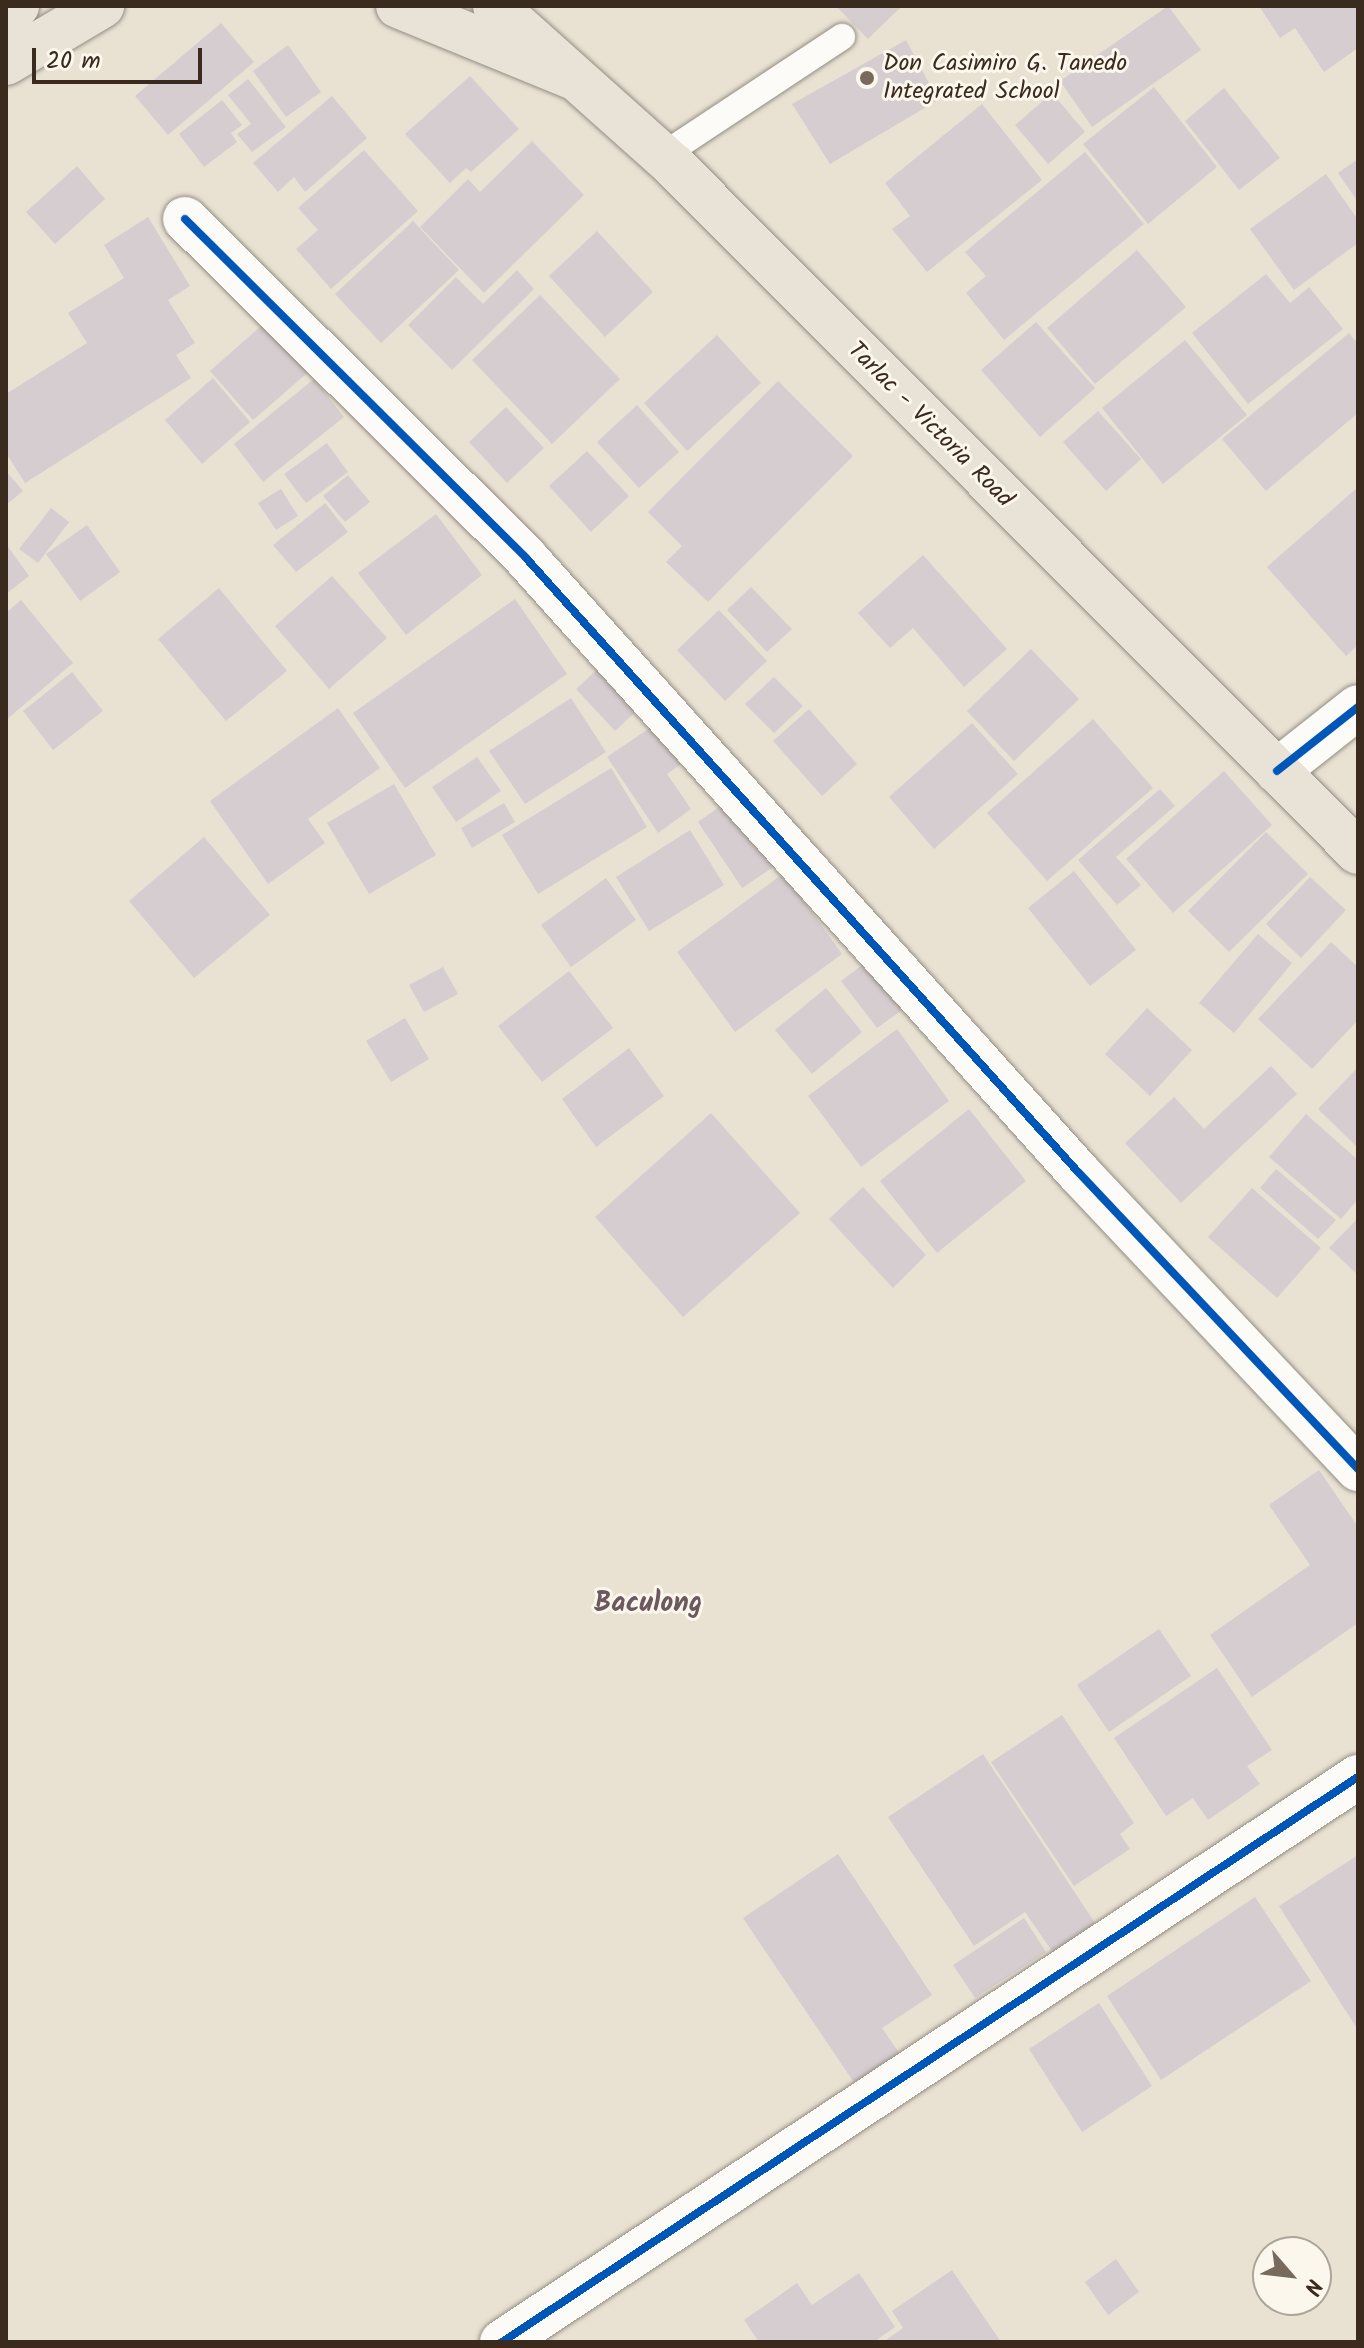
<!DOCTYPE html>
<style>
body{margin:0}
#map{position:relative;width:1364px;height:2348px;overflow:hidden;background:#e9e2d3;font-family:Kalam,sans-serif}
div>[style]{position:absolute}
.building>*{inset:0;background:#d5cdcf}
.roads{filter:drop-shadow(0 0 2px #938d83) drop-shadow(0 0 2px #938d83)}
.service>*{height:26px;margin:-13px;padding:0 13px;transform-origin:13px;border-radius:13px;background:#fcfbf8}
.minor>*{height:44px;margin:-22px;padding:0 22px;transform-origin:22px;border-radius:22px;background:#fcfbf8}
.primary>*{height:44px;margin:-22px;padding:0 22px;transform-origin:22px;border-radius:22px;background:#e9e2d6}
.motorway>*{height:44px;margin:-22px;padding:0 22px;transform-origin:22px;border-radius:22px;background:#e9e2d6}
.cycleway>*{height:8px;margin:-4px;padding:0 4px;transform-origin:4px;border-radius:4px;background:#0057b8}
.dots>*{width:22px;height:22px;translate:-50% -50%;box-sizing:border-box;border:4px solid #fbf7ec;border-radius:50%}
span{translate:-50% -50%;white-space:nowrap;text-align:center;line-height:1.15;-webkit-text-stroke:6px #fbf7ec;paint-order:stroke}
.poi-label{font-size:24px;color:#3b2a1e}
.left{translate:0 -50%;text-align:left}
.street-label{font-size:24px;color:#3b2a1e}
.quarter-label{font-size:28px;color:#6c585f;font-weight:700}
.frame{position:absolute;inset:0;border:8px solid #3b2a1e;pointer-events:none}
.north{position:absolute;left:1252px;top:2236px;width:80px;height:80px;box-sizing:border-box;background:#fbf7ec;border:2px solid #aea59a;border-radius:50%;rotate:118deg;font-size:22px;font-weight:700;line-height:32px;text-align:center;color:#3b2a1e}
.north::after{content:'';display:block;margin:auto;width:28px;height:36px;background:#786a5d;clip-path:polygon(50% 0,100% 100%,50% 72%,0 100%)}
.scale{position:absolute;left:32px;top:48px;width:170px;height:36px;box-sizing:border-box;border:4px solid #3b2a1e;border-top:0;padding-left:10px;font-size:24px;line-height:28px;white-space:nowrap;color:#3b2a1e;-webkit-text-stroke:6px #fbf7ec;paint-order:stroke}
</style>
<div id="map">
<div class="building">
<div style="clip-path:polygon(836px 6px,902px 6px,868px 39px)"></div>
<div style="clip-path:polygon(1168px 6px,1201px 50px,1092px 127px,1060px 81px)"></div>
<div style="clip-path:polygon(1259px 6px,1358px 6px,1358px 48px,1324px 72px,1295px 28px,1280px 38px)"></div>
<div style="clip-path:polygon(221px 23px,254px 62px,168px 135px,135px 96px)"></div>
<div style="clip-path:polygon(906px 40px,938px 100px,830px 164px,792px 104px)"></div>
<div style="clip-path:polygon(288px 45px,321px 92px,286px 117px,253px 71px)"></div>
<div style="clip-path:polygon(470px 76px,519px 129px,471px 172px,466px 168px,450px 183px,405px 134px)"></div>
<div style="clip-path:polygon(248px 79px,286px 127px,252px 152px,237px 134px,251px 124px,228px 95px)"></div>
<div style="clip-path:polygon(1154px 87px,1217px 167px,1148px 224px,1083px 144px)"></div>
<div style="clip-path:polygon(1224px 88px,1280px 158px,1239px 190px,1185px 121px)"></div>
<div style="clip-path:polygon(1052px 93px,1085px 132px,1048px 164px,1015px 125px)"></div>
<div style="clip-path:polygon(332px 96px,367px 138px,305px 192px,294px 177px,278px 192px,253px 163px)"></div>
<div style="clip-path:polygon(222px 100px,242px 125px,231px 133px,237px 142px,204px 167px,179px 134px)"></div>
<div style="clip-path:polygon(982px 104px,1042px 180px,927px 272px,892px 229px,910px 216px,885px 183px)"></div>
<div style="clip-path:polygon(532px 141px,584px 195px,484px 293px,420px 227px,468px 179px,480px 192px)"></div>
<div style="clip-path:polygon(364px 150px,418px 211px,331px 289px,296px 249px,318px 230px,298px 208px)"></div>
<div style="clip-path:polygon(1085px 152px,1144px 224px,1004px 340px,966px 293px,986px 276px,965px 252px)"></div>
<div style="clip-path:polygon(1358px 159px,1358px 202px,1338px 173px)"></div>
<div style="clip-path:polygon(77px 166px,105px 199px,55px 244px,26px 212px)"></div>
<div style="clip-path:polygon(1326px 174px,1358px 220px,1358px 243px,1294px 290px,1250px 229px)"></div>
<div style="clip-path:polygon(148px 217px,190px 286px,168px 300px,195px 343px,176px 355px,191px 378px,25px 483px,6px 453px,6px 394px,87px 343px,68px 313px,124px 278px,104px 245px)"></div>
<div style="clip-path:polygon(413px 221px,459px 270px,381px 343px,335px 294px)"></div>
<div style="clip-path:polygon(597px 231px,653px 292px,605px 337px,549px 276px)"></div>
<div style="clip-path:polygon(1137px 250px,1186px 307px,1095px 384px,1047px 328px)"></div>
<div style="clip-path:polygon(517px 270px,534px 289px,452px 370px,408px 325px,456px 277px,483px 304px)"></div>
<div style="clip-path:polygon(1266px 274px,1290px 303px,1309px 287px,1343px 329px,1248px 404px,1192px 333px)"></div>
<div style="clip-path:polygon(540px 295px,620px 379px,552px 444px,472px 360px)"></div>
<div style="clip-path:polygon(269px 319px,313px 368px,253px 420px,210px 371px)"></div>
<div style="clip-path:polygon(1036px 322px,1095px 388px,1040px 437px,981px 370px)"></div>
<div style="clip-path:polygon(1349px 333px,1358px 344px,1358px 413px,1266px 491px,1222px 439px)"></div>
<div style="clip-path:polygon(717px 335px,761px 383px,687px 451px,644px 403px)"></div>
<div style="clip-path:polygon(1185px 340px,1247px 415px,1163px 484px,1102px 408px)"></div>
<div style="clip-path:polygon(213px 378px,250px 422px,202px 464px,165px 420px)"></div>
<div style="clip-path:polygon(314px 379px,344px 417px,263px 482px,234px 444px)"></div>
<div style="clip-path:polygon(778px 381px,853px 456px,708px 602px,666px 562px,682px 546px,648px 512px)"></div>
<div style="clip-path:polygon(637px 405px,679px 452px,639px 488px,597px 442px)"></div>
<div style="clip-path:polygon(506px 407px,544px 448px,507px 483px,469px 442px)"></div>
<div style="clip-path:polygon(1098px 411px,1141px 459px,1106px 491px,1063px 442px)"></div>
<div style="clip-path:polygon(327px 443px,348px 472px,306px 503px,284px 474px)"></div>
<div style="clip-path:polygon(587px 451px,629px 496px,591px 532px,549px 486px)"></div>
<div style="clip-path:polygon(6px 471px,23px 491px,6px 505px)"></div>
<div style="clip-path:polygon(348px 475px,370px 502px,345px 522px,323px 496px)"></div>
<div style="clip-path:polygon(1358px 487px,1358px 645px,1346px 656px,1267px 567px)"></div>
<div style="clip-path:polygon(281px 489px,298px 516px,276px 530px,258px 503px)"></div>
<div style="clip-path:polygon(325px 503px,348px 532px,296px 572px,273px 545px)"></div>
<div style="clip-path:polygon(51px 508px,69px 522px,38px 563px,19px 549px)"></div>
<div style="clip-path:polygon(436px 514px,482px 575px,406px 635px,358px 573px)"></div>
<div style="clip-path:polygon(87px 525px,120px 572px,80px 601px,46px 554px)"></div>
<div style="clip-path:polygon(6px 544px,29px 576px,6px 594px)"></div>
<div style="clip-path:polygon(923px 555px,1007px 649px,964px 687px,913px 628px,890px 648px,858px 613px)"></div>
<div style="clip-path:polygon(332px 576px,387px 638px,329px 689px,275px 626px)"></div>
<div style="clip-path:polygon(751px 587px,792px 629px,767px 652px,727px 610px)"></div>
<div style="clip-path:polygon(219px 588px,287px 671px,226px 721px,158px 639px)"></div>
<div style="clip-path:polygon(515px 599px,567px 674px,405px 788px,353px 713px)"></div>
<div style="clip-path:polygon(21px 600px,73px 663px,6px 720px,6px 613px)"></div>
<div style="clip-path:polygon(719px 610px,767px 661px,725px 701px,677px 650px)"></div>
<div style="clip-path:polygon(1031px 649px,1079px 699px,1014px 761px,967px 711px)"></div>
<div style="clip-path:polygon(603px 664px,643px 705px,615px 731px,576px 689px)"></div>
<div style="clip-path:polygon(72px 672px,103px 711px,53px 750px,23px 711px)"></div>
<div style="clip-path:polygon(774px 677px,803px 706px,774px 733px,745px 704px)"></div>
<div style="clip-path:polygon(571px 698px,606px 752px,525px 804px,489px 751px)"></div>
<div style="clip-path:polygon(338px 708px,380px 768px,308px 819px,325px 843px,268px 884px,210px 801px)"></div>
<div style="clip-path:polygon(809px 709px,857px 764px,822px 796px,773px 741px)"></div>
<div style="clip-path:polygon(1093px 719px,1153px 788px,1047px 881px,987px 813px)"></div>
<div style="clip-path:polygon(657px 723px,684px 762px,667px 774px,691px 809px,658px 833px,607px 757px)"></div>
<div style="clip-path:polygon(972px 723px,1018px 774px,934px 849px,889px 797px)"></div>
<div style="clip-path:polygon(477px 757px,501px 791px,456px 822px,432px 787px)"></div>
<div style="clip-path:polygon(611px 768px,647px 827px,538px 894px,502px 835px)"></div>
<div style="clip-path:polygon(1224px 771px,1272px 825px,1173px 913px,1126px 859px)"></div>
<div style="clip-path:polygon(394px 784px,436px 855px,369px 894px,327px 823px)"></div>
<div style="clip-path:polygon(1160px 789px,1175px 806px,1116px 857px,1141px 885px,1117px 905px,1078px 860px)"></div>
<div style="clip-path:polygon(733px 797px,779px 863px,742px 888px,698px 822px)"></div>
<div style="clip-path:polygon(504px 803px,515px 822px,472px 848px,461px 828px)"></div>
<div style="clip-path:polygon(690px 830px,724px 885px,649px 931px,616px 877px)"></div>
<div style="clip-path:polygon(1266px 832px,1308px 874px,1229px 952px,1188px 911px)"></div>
<div style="clip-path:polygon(204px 837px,270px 915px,194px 978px,129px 901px)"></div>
<div style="clip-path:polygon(1074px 871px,1136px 950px,1090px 986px,1028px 908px)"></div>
<div style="clip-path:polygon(784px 873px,842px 954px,735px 1032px,677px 952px)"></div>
<div style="clip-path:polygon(1310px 877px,1346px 910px,1301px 958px,1266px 924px)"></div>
<div style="clip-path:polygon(606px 878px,636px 920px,571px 967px,541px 925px)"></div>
<div style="clip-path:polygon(1258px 934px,1292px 963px,1234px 1033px,1199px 1003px)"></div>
<div style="clip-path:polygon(1331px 942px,1358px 967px,1358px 1020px,1312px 1069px,1258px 1019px)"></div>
<div style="clip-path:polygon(873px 957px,909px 1005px,877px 1028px,841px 981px)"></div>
<div style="clip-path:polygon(443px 967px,458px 994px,424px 1012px,409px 985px)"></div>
<div style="clip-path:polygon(569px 971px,613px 1028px,542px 1082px,498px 1026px)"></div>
<div style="clip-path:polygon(826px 988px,862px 1032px,812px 1074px,775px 1030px)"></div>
<div style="clip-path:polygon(1147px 1008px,1192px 1050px,1150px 1096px,1105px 1054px)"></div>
<div style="clip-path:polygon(405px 1018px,429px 1059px,391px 1082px,366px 1041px)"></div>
<div style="clip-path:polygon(897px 1029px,949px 1101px,861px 1167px,808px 1096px)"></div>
<div style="clip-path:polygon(629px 1048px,664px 1096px,596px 1147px,562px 1099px)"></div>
<div style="clip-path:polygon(1271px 1066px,1297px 1094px,1181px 1203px,1125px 1143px,1174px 1097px,1204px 1129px)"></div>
<div style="clip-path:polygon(1358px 1067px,1358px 1148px,1318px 1109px)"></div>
<div style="clip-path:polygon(969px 1109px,1026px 1181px,937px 1253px,880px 1181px)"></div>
<div style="clip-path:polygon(711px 1113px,800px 1213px,683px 1317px,595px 1217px)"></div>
<div style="clip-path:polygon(1306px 1114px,1358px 1160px,1358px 1199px,1341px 1219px,1269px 1157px)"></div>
<div style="clip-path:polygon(1276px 1169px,1336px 1220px,1318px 1239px,1260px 1188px)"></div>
<div style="clip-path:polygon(863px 1187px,926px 1255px,893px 1288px,829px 1219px)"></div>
<div style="clip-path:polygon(1252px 1188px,1321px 1248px,1277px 1298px,1208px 1237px)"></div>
<div style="clip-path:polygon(1358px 1218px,1358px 1275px,1329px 1248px)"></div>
<div style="clip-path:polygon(1319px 1470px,1358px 1527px,1358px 1623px,1252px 1697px,1210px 1635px,1310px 1565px,1269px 1505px)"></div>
<div style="clip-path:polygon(1159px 1629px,1191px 1676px,1109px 1732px,1077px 1685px)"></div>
<div style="clip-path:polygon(1217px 1668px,1272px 1750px,1247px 1766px,1260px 1784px,1208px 1820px,1193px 1798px,1166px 1816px,1114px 1738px)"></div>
<div style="clip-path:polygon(1062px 1715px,1134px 1823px,1120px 1834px,1130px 1849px,1074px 1886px,991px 1762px)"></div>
<div style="clip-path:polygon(983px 1754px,1097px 1926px,1054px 1954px,1025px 1912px,974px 1946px,888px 1817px)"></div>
<div style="clip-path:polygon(838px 1854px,932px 1995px,882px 2028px,900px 2054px,855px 2084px,743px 1918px)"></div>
<div style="clip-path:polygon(1358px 1855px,1358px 2030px,1279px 1906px)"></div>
<div style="clip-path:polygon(1255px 1897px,1311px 1981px,1161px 2080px,1107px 1996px)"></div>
<div style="clip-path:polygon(1024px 1918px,1046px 1952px,975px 1998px,953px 1965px)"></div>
<div style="clip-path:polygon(1099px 2003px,1152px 2086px,1082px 2132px,1029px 2049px)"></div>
<div style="clip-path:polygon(1116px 2259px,1139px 2292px,1108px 2315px,1085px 2282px)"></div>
<div style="clip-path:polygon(952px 2270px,1001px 2342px,883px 2342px,903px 2328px,892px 2311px)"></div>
<div style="clip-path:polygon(859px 2273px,895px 2327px,874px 2342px,759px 2342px,744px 2320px,797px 2283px,812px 2305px)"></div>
</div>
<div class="roads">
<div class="service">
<div style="left:662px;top:156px;width:216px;rotate:-33.5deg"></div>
</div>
<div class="minor">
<div style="left:185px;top:219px;width:481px;rotate:44.8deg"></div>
<div style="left:526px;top:558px;width:827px;rotate:48.04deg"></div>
<div style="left:1079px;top:1173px;width:407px;rotate:46.7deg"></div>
<div style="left:1277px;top:771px;width:103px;rotate:-38.3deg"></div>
<div style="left:502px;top:2342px;width:1026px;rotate:-33.43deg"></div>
</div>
<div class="primary">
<div style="left:495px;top:6px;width:240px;rotate:41.8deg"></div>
<div style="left:674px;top:166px;width:969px;rotate:45.08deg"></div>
</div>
<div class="motorway">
<div style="left:398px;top:6px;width:188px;rotate:22.2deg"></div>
<div style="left:6px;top:20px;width:18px;rotate:-52deg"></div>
<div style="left:6px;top:63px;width:112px;rotate:-30.7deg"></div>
</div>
</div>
<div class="cycleway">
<div style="left:185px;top:219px;width:481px;rotate:44.8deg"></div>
<div style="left:526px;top:558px;width:827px;rotate:48.04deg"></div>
<div style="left:1079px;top:1173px;width:407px;rotate:46.7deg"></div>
<div style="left:1277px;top:771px;width:103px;rotate:-38.3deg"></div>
<div style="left:502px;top:2342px;width:1026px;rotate:-33.43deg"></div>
</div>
<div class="dots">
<div style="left:867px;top:78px;background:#786a5d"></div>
</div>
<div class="poi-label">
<span class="left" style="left:883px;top:78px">Don Casimiro G. Tanedo<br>Integrated School</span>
</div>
<div class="street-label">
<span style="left:930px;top:425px;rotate:45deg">Tarlac - Victoria Road</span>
</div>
<div class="quarter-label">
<span style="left:648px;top:1604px">Baculong</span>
</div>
<div class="frame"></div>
<div class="north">N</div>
<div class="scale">20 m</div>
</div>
